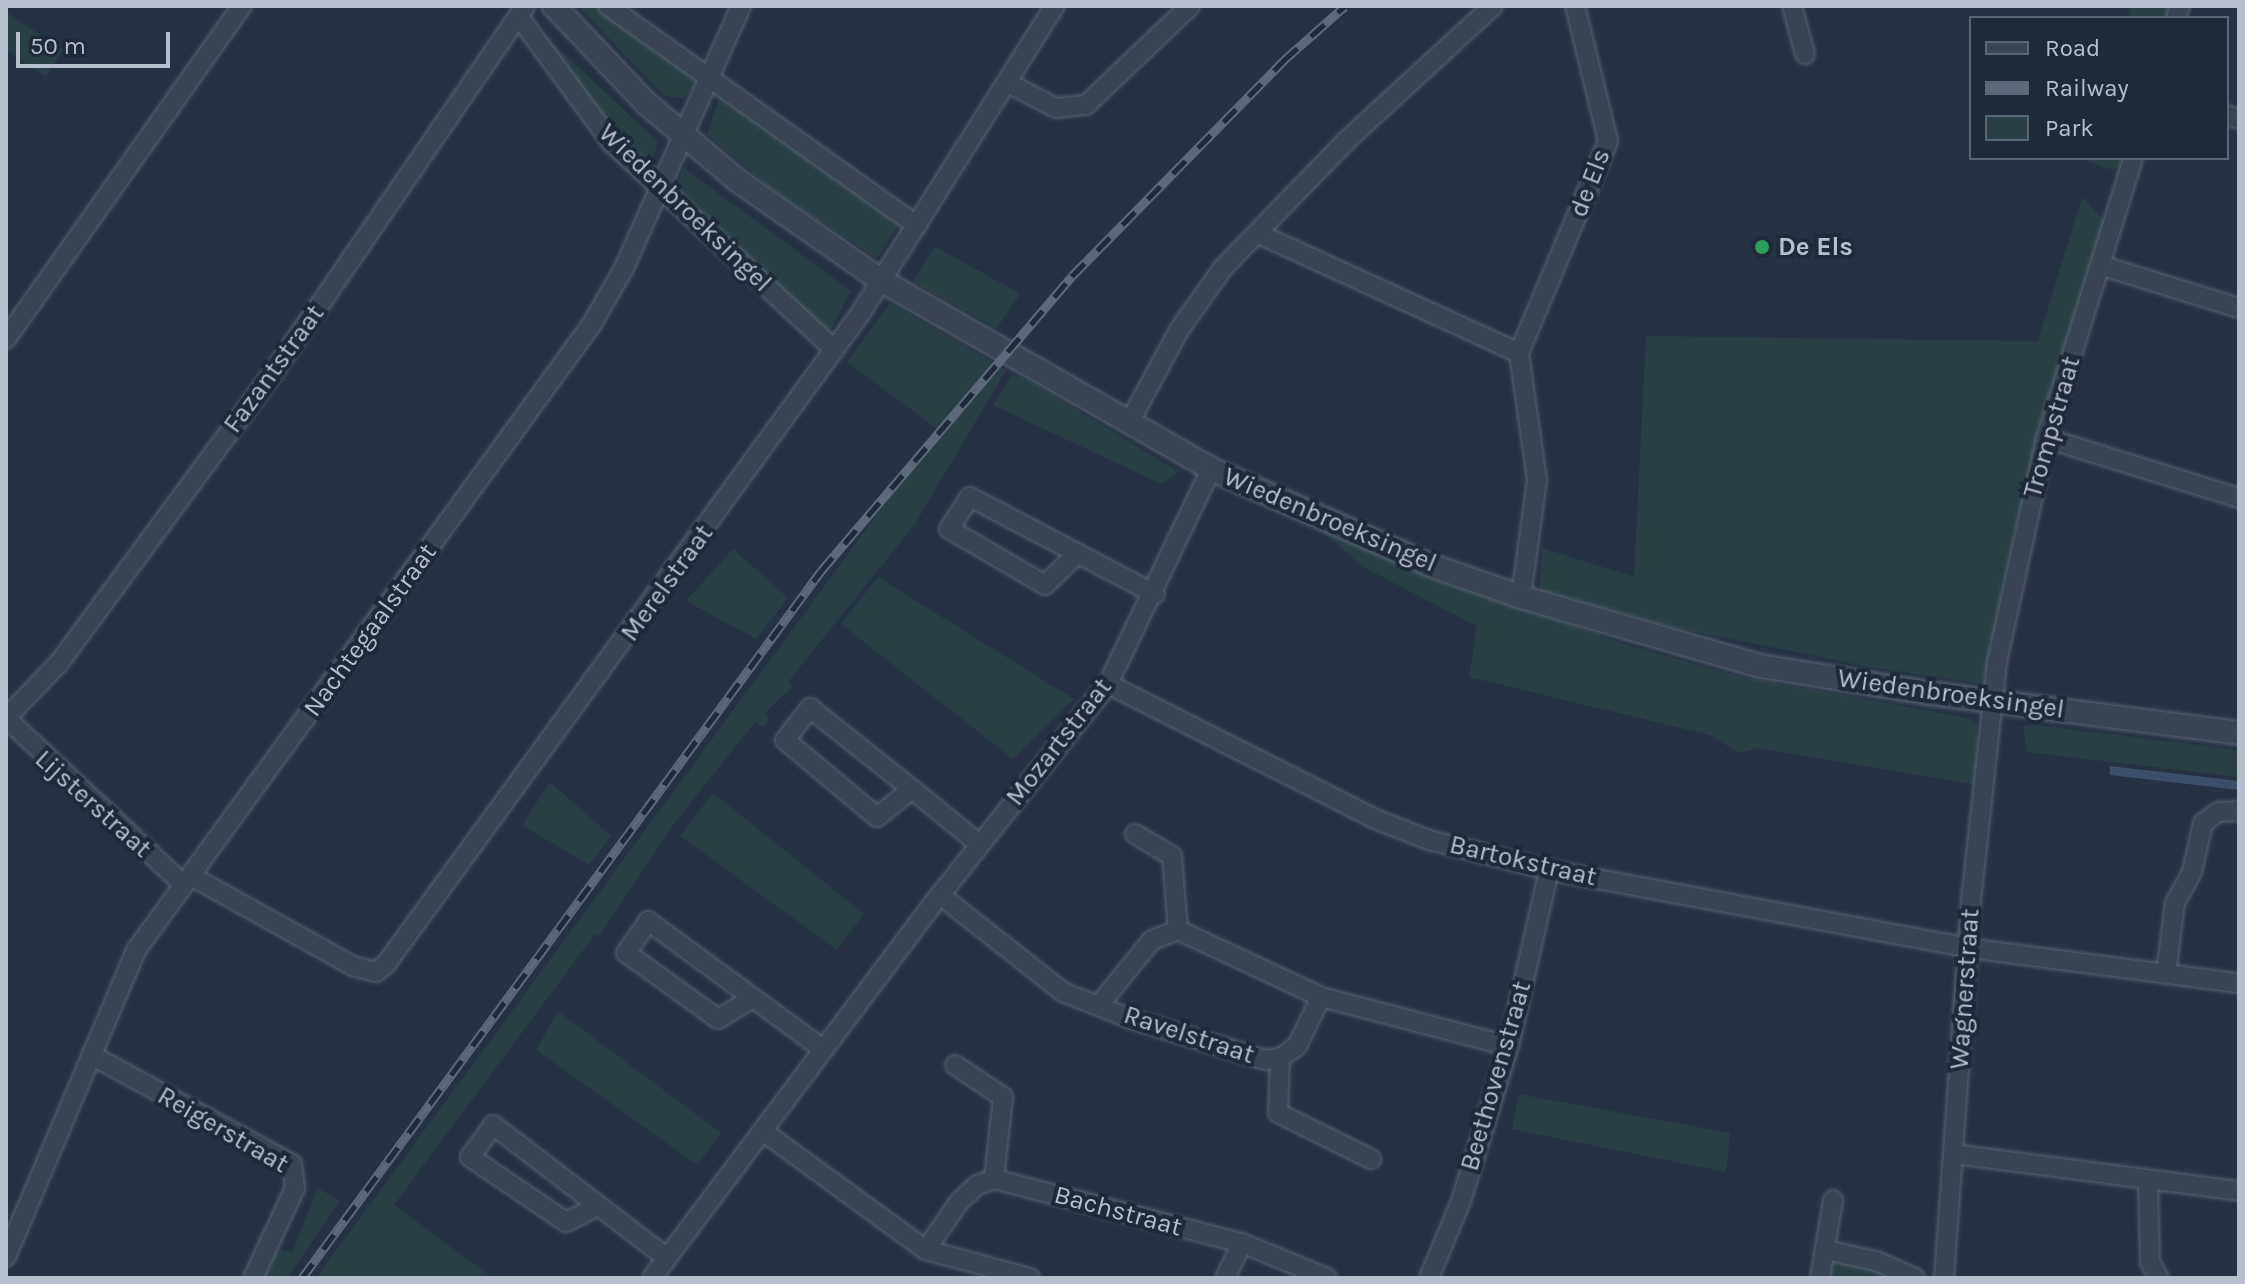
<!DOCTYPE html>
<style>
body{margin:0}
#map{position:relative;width:2245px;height:1284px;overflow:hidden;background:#263243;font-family:Karla,sans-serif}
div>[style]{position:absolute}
.green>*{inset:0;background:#284044}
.water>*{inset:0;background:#3c4e6c}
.roads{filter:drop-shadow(0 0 2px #596270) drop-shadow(0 0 2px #596270)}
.minor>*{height:18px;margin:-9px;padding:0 9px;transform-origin:9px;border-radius:9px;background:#3b4452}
.tertiary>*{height:22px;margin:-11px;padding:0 11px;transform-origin:11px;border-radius:11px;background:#3b4452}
.rail>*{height:9px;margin-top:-4.5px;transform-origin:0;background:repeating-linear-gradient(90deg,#1f2938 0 18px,#5d6879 0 36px);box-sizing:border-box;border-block:2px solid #5d6879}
.dots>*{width:22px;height:22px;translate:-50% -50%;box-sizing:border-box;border:4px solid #1f2938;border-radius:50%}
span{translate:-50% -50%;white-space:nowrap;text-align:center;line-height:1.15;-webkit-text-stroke:8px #1f2938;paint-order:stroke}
.street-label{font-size:26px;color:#b8bfcc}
.poi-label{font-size:26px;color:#b8bfcc;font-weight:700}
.left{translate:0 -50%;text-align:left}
.frame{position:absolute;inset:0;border:8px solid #b8bfcc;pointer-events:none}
.legend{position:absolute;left:1969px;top:16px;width:260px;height:144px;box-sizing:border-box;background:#1f2938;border:2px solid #5c6573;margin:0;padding:10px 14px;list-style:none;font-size:24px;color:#b8bfcc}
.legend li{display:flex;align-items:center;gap:16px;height:40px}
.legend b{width:40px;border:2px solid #5c6573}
.scale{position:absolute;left:16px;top:32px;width:154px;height:36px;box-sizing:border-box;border:4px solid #b8bfcc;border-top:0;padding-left:10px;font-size:24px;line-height:28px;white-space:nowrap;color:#b8bfcc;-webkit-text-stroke:6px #1f2938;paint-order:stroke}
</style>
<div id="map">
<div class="green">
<div style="clip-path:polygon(578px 6px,596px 6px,692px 72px,694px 87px,683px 98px,664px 96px)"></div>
<div style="clip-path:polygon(2131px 6px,2174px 6px,2170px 18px,2128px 18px)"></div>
<div style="clip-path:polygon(6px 12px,63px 50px,46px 77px,6px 50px)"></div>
<div style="clip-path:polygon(540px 31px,658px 142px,650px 166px,560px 70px)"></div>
<div style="clip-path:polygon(721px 94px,901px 220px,877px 258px,777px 193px,707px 134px)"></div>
<div style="clip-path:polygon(2079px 158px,2126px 158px,2122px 168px,2108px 169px)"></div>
<div style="clip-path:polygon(684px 168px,851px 291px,829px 333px,673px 190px)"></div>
<div style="clip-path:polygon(2082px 197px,2106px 222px,2014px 533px,1984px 684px,1864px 666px,1667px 626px,1539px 590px,1542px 548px,1634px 577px,1646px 336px,2038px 341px)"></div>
<div style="clip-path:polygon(935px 246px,1020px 294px,997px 328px,913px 282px)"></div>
<div style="clip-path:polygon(890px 303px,1006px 370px,915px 524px,788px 682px,793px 686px,764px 714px,770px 719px,764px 727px,755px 722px,673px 825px,599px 936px,595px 934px,394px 1205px,493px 1278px,316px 1278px,939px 430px,847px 362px)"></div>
<div style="clip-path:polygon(1012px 375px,1028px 380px,1179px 472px,1161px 484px,993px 405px)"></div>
<div style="clip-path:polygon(1321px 530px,1623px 644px,1738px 676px,1968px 718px,1977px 723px,1978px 785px,1758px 748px,1739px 753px,1710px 735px,1469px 677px,1477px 626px,1363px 567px)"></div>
<div style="clip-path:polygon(733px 549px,788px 598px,756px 639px,686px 601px)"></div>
<div style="clip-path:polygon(878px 577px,1074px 699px,1013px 759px,841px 624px)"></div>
<div style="clip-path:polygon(2036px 725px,2239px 750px,2239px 777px,2027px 752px,2023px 726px)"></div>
<div style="clip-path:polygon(550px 782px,611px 836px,589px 865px,522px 825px)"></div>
<div style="clip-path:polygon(713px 793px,864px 914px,837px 950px,680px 836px)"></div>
<div style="clip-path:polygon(558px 1011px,721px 1133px,697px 1165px,536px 1050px)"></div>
<div style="clip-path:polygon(1519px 1094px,1730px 1133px,1726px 1172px,1512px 1129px)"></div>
<div style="clip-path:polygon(318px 1188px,340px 1201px,287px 1278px,262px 1278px,277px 1248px,292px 1253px)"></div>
<div style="clip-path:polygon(1830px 1262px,1875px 1269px,1890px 1278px,1826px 1278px)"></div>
</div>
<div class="water">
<div style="clip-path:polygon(2110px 766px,2239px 781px,2239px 790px,2110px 775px)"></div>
</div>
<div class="roads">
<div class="minor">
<div style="left:608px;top:6px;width:379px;rotate:35.4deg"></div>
<div style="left:1792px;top:6px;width:50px;rotate:74.8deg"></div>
<div style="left:519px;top:17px;width:157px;rotate:53.6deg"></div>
<div style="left:612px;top:143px;width:304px;rotate:42.9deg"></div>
<div style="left:2176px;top:18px;width:13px;rotate:-72deg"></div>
<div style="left:1008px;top:83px;width:54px;rotate:27.5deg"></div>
<div style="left:1056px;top:108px;width:30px;rotate:-6deg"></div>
<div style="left:1086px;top:105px;width:144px;rotate:-43.6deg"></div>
<div style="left:2227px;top:115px;width:13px;rotate:18deg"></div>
<div style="left:1259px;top:234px;width:286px;rotate:24.6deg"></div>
<div style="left:2100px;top:265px;width:145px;rotate:17.2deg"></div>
<div style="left:6px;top:339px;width:408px;rotate:-54.7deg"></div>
<div style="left:1129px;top:423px;width:106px;rotate:-61.7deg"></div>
<div style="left:1179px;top:330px;width:76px;rotate:-54.6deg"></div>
<div style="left:1223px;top:268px;width:177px;rotate:-45.9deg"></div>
<div style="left:1346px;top:141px;width:200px;rotate:-42.6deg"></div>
<div style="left:2046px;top:438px;width:202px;rotate:17.3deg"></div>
<div style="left:1078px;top:553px;width:46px;rotate:135.9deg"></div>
<div style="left:1045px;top:585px;width:111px;rotate:-149.7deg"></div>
<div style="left:949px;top:529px;width:38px;rotate:-57deg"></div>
<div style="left:970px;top:497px;width:209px;rotate:27.7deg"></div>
<div style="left:1521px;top:597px;width:118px;rotate:-82.2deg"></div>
<div style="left:1537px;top:480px;width:128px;rotate:-98.1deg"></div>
<div style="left:1519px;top:353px;width:230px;rotate:-67.2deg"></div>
<div style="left:1608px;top:141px;width:139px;rotate:-103.7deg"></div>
<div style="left:1108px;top:684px;width:299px;rotate:26.8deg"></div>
<div style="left:1375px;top:819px;width:58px;rotate:21.3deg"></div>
<div style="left:1429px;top:840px;width:124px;rotate:14deg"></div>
<div style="left:1549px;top:870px;width:426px;rotate:10.5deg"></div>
<div style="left:1968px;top:948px;width:273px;rotate:7.4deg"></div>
<div style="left:6px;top:718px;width:76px;rotate:-46.1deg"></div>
<div style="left:59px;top:663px;width:368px;rotate:-53.6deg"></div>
<div style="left:277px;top:367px;width:438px;rotate:-55.5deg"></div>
<div style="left:6px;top:718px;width:244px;rotate:43.2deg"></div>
<div style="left:912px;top:789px;width:45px;rotate:141.3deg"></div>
<div style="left:877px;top:817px;width:120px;rotate:-140.1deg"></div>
<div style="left:785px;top:740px;width:41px;rotate:-52deg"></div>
<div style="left:810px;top:708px;width:130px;rotate:38.5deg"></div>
<div style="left:912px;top:789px;width:87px;rotate:39.4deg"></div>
<div style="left:1135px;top:834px;width:43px;rotate:30.7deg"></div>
<div style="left:1172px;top:856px;width:74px;rotate:85.4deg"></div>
<div style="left:191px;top:876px;width:185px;rotate:29.1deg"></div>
<div style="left:353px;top:966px;width:24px;rotate:15deg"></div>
<div style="left:376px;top:972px;width:13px;rotate:-39deg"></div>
<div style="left:386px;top:964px;width:804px;rotate:-53.9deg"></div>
<div style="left:860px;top:314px;width:365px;rotate:-57.7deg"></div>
<div style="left:940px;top:895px;width:157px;rotate:38.3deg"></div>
<div style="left:1063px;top:992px;width:73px;rotate:21.7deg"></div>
<div style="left:1131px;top:1019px;width:140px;rotate:17deg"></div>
<div style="left:1265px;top:1060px;width:15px;rotate:-8deg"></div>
<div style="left:1280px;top:1058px;width:21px;rotate:-35deg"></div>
<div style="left:1297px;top:1046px;width:55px;rotate:-63.9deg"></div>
<div style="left:2166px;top:974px;width:72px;rotate:-82.8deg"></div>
<div style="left:2175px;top:903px;width:35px;rotate:-61deg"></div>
<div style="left:2192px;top:872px;width:50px;rotate:-77.3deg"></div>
<div style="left:2203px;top:823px;width:19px;rotate:-36deg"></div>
<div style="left:2218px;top:812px;width:21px;rotate:-3deg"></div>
<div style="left:753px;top:998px;width:41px;rotate:149deg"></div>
<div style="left:718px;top:1019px;width:113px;rotate:-144.3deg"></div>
<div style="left:626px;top:953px;width:39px;rotate:-55deg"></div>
<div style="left:648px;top:921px;width:217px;rotate:36.2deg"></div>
<div style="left:1099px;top:1005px;width:84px;rotate:-50.8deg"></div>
<div style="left:1152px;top:940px;width:28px;rotate:-21deg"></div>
<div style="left:1178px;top:930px;width:158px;rotate:25.1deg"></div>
<div style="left:1321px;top:997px;width:194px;rotate:14.6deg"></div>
<div style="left:91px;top:1055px;width:229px;rotate:28.5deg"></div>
<div style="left:292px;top:1164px;width:24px;rotate:83deg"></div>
<div style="left:295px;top:1188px;width:99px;rotate:115deg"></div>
<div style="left:1280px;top:1058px;width:55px;rotate:92.1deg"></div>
<div style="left:1278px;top:1113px;width:104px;rotate:26.3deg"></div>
<div style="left:955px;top:1065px;width:58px;rotate:33.7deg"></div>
<div style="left:1003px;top:1097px;width:82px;rotate:96.3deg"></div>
<div style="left:764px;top:1132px;width:200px;rotate:36.1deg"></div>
<div style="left:926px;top:1250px;width:108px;rotate:15.1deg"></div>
<div style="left:1954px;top:1154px;width:287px;rotate:7.4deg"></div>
<div style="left:2148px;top:1180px;width:82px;rotate:88.6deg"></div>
<div style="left:2150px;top:1262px;width:18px;rotate:61deg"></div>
<div style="left:598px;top:1206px;width:36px;rotate:153deg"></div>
<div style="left:566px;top:1222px;width:116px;rotate:-145.9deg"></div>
<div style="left:470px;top:1157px;width:39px;rotate:-54deg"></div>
<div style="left:493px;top:1125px;width:219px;rotate:37.4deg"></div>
<div style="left:926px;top:1250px;width:58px;rotate:-55.5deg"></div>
<div style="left:959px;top:1202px;width:25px;rotate:-43deg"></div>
<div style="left:977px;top:1185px;width:18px;rotate:-19deg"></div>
<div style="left:994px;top:1179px;width:256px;rotate:14.5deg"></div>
<div style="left:1242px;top:1243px;width:92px;rotate:22.4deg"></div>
<div style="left:1826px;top:1250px;width:51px;rotate:12.4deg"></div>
<div style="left:1876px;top:1261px;width:43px;rotate:23.6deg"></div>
<div style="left:6px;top:1257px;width:335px;rotate:-67deg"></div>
<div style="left:137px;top:949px;width:773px;rotate:-53.95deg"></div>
<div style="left:592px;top:324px;width:64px;rotate:-60.3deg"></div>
<div style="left:624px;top:268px;width:287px;rotate:-65.9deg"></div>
<div style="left:652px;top:1278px;width:479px;rotate:-53.1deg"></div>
<div style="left:940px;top:895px;width:270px;rotate:-51.5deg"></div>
<div style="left:1108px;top:684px;width:238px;rotate:-64.4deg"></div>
<div style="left:1225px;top:1278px;width:39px;rotate:-64deg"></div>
<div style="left:1429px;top:1278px;width:83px;rotate:-67.4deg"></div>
<div style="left:1461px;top:1201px;width:162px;rotate:-72.8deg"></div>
<div style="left:1509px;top:1046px;width:180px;rotate:-77.2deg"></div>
<div style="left:1820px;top:1278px;width:79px;rotate:-80.5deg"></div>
<div style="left:1944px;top:1278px;width:387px;rotate:-85.9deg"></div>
<div style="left:1972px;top:892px;width:231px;rotate:-83.8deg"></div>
<div style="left:1997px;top:662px;width:229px;rotate:-77.7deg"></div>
<div style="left:2046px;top:438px;width:293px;rotate:-72.7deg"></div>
</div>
<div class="tertiary">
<div style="left:554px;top:6px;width:134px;rotate:46.5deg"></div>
<div style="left:646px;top:103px;width:119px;rotate:40.2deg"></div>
<div style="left:737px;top:180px;width:177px;rotate:34.9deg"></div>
<div style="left:882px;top:281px;width:379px;rotate:29.7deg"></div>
<div style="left:1211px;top:469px;width:236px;rotate:23.7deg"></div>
<div style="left:1427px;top:564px;width:100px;rotate:19.3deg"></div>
<div style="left:1521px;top:597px;width:249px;rotate:16.1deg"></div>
<div style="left:1760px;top:666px;width:170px;rotate:9.1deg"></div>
<div style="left:1928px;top:693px;width:314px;rotate:7.3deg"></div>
</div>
</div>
<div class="rail">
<div style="left:302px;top:1278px;width:877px;rotate:-53.72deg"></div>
<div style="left:821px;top:571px;width:387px;rotate:-49.6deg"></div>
<div style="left:1072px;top:276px;width:303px;rotate:-45.5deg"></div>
<div style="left:1284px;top:60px;width:81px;rotate:-41.5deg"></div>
</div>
<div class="dots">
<div style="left:1762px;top:247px;background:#2e9e5b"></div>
</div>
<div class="street-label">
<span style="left:1590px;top:183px;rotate:-69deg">de Els</span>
<span style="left:685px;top:208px;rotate:44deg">Wiedenbroeksingel</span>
<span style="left:274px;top:369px;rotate:-54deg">Fazantstraat</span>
<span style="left:2052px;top:427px;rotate:-74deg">Trompstraat</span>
<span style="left:1330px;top:520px;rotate:23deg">Wiedenbroeksingel</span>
<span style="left:667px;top:583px;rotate:-54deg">Merelstraat</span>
<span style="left:370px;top:630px;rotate:-54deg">Nachtegaalstraat</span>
<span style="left:1951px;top:694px;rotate:8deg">Wiedenbroeksingel</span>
<span style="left:1059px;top:742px;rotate:-52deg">Mozartstraat</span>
<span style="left:93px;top:804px;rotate:42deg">Lijsterstraat</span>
<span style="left:1523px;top:861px;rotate:13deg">Bartokstraat</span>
<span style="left:1965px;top:989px;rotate:-86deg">Wagnerstraat</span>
<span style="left:1189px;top:1035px;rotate:18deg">Ravelstraat</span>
<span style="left:1496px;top:1076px;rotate:-74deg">Beethovenstraat</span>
<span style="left:223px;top:1130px;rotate:30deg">Reigerstraat</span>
<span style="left:1118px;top:1211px;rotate:15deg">Bachstraat</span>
</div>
<div class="poi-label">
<span class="left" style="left:1778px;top:247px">De Els</span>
</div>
<div class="frame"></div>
<ul class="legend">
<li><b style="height:10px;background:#3b4452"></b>Road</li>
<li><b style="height:10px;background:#5d6879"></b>Railway</li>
<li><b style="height:22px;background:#284044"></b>Park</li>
</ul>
<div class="scale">50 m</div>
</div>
